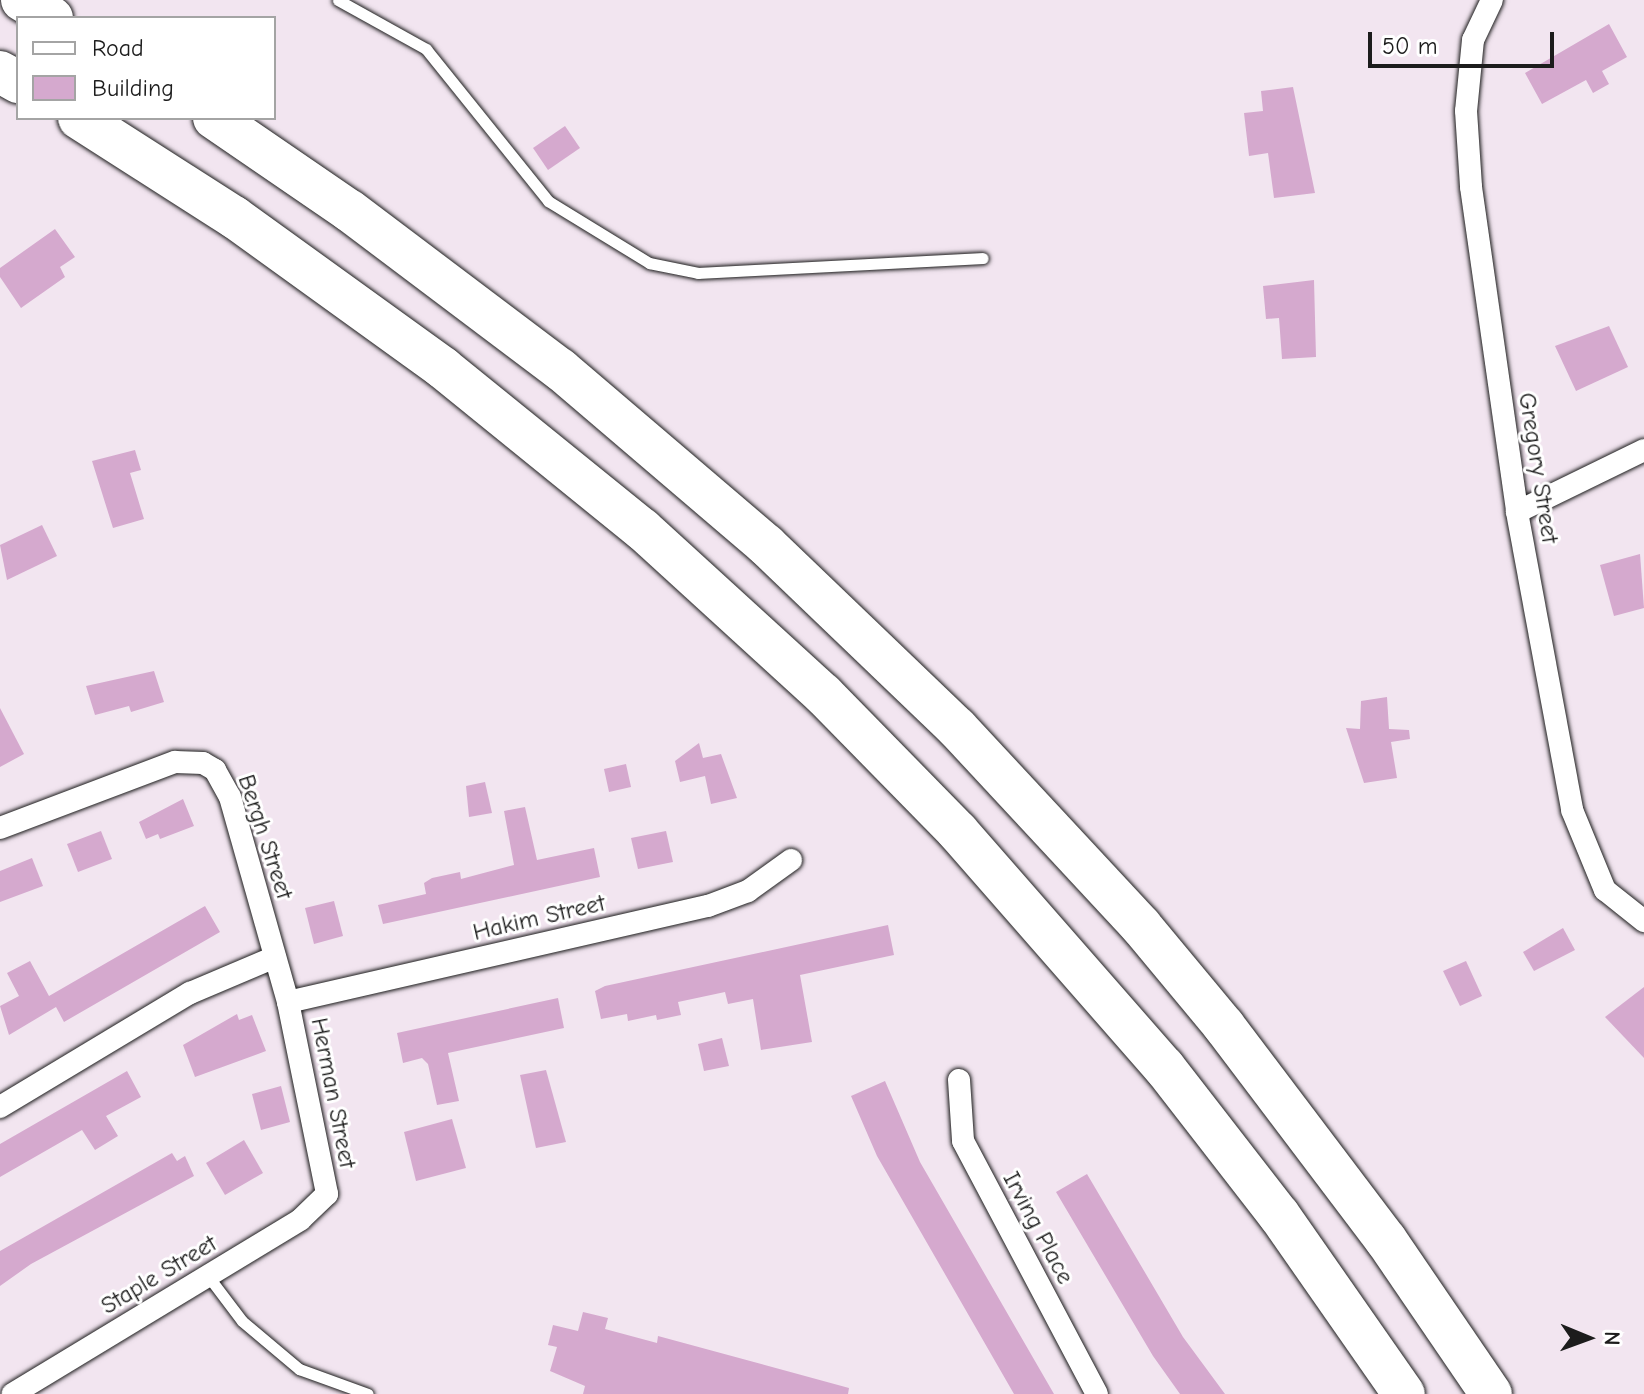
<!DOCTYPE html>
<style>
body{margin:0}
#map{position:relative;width:1644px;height:1394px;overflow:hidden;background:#f2e5f0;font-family:"Comic Neue",sans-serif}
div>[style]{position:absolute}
.building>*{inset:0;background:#d5a9ce}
.roads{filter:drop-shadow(0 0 2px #1c1c1c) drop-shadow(0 0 2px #1c1c1c)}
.lane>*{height:11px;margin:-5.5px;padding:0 5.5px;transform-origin:5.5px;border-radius:5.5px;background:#fff}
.street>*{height:22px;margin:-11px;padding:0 11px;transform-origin:11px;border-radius:11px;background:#fff}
.highway>*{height:42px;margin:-21px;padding:0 21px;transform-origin:21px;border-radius:21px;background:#fff}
span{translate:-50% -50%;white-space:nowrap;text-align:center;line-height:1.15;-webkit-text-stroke:6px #fff;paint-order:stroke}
.street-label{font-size:24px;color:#1c1c1c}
.legend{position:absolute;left:16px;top:16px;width:260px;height:104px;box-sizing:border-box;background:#fff;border:2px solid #a4a4a4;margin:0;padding:10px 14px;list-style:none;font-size:24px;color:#1c1c1c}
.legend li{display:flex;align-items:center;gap:16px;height:40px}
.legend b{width:40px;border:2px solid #a4a4a4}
.north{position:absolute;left:1548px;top:1298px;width:80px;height:80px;-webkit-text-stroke:6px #fff;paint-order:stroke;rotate:91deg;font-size:22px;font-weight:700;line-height:32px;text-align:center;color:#1c1c1c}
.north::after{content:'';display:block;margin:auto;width:28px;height:36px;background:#1c1c1c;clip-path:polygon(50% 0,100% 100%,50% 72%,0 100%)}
.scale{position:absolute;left:1368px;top:32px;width:186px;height:36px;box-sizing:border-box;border:4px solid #1c1c1c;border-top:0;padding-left:10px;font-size:24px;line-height:28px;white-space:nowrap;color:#1c1c1c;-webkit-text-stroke:6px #fff;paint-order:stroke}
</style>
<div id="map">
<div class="building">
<div style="clip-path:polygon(1609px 24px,1627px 57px,1602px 71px,1609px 84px,1593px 93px,1586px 80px,1542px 104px,1525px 73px)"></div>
<div style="clip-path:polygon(1293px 87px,1315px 193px,1274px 198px,1268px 153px,1249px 156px,1244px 113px,1263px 111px,1261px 91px)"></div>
<div style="clip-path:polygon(565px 126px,580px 148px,548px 170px,533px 148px)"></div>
<div style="clip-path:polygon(55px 229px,75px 257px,60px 267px,65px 277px,21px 308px,0 277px,0 268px)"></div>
<div style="clip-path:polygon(1314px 280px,1316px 357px,1282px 359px,1279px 318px,1266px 319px,1263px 286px)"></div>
<div style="clip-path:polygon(1609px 326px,1628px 367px,1576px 391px,1555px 346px)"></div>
<div style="clip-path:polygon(135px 450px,141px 470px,130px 473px,144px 519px,113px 528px,92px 461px)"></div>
<div style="clip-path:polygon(42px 525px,57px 556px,7px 580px,0 545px)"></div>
<div style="clip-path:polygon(1640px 554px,1644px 608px,1614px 616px,1600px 565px)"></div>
<div style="clip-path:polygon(154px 671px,164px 702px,131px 712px,129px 706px,95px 715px,86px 686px)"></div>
<div style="clip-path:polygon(1387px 697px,1389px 729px,1409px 730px,1410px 739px,1391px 742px,1397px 778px,1364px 783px,1346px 728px,1360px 729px,1361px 701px)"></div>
<div style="clip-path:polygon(0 708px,24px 754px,0 767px)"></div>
<div style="clip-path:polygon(699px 743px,703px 758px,721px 754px,737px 798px,711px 804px,705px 776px,680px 782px,675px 761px)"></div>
<div style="clip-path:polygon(626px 764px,631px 787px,609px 792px,604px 769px)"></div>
<div style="clip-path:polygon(485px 782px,492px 813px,469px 817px,466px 786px)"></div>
<div style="clip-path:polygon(183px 799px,194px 826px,160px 839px,158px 834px,146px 839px,139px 822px)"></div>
<div style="clip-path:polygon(525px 807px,537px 860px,594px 848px,600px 877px,383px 924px,378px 905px,426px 894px,424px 883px,432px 878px,460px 872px,461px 879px,514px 865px,504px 811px)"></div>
<div style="clip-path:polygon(101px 831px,112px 859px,78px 872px,67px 844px)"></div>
<div style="clip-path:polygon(666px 831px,673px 862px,638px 869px,631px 838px)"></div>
<div style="clip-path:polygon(32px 858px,43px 886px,0 902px,0 871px)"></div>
<div style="clip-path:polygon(334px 901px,343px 936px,314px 944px,305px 908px)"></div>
<div style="clip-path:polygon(205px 906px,220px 932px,64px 1022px,56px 1007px,9px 1035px,0 1006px,19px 996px,7px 973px,30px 961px,49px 996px)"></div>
<div style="clip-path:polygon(888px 925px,894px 955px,800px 975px,812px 1042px,761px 1050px,753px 999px,728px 1004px,725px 992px,678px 1002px,681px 1015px,657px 1020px,656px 1015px,628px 1021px,627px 1014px,601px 1019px,595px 991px,605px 986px)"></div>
<div style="clip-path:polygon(1563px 928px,1575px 950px,1534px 971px,1523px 952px)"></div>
<div style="clip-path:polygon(1466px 961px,1482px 996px,1460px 1006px,1443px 971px)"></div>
<div style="clip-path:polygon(1644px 987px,1644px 1058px,1605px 1017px)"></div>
<div style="clip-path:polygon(558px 998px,564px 1028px,448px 1053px,459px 1101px,437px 1105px,428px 1064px,422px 1058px,403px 1063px,397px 1033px)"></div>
<div style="clip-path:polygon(237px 1014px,239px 1020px,252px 1015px,266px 1051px,195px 1077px,183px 1045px)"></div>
<div style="clip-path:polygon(722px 1038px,729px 1066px,704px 1071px,698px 1044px)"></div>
<div style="clip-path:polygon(546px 1070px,566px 1142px,536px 1148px,520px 1075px)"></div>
<div style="clip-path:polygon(127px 1071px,141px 1097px,106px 1116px,118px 1136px,95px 1150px,82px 1130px,0 1177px,0 1144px)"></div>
<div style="clip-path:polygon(885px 1081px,920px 1162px,1054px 1394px,1014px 1394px,877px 1156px,851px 1096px)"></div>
<div style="clip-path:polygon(281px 1086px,290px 1122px,261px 1130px,252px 1094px)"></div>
<div style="clip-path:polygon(452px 1119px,466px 1168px,416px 1181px,404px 1132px)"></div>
<div style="clip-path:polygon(244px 1140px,263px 1173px,225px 1195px,206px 1163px)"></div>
<div style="clip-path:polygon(172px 1153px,177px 1161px,185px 1156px,194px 1176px,31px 1264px,0 1286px,0 1251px)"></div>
<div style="clip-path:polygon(1087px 1174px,1183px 1337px,1225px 1394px,1180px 1394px,1153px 1356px,1056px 1192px)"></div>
<div style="clip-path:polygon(583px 1312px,608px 1318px,605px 1329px,657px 1343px,658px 1336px,849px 1388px,848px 1394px,583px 1394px,585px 1386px,550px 1371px,557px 1347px,548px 1345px,553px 1325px,578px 1331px)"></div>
</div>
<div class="roads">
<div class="lane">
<div style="left:338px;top:0;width:101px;rotate:29.1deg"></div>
<div style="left:426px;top:49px;width:195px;rotate:51.2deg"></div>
<div style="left:548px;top:201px;width:119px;rotate:31.5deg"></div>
<div style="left:649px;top:263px;width:50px;rotate:11.5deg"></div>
<div style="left:698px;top:273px;width:285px;rotate:-3deg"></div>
<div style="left:208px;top:1276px;width:56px;rotate:52.9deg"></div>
<div style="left:242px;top:1321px;width:75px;rotate:40.1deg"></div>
<div style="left:299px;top:1369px;width:73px;rotate:19.9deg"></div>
</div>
<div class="street">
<div style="left:1492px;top:0;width:44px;rotate:115.4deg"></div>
<div style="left:1473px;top:40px;width:71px;rotate:95.6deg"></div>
<div style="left:1466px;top:111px;width:76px;rotate:86.2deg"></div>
<div style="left:1471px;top:187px;width:328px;rotate:81.9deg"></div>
<div style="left:1517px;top:512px;width:303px;rotate:79.5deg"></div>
<div style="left:1572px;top:810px;width:87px;rotate:67.6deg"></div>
<div style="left:1605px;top:890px;width:50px;rotate:38.5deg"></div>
<div style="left:1517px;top:512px;width:141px;rotate:-26deg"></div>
<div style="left:0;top:828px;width:187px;rotate:-20.7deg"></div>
<div style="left:175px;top:762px;width:28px;rotate:2deg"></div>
<div style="left:203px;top:763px;width:14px;rotate:30deg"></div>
<div style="left:215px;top:770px;width:31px;rotate:61deg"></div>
<div style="left:230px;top:797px;width:213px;rotate:74.2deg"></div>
<div style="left:288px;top:1002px;width:196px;rotate:78.5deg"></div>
<div style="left:327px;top:1194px;width:37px;rotate:136deg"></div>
<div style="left:300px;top:1220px;width:336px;rotate:148.8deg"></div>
<div style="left:288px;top:1002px;width:431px;rotate:-12.9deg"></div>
<div style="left:708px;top:906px;width:43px;rotate:-20.6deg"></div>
<div style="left:748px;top:891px;width:53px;rotate:-35.8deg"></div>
<div style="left:959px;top:1080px;width:61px;rotate:86.2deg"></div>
<div style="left:963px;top:1141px;width:286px;rotate:62.1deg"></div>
<div style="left:0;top:1107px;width:222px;rotate:-31deg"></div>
<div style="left:190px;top:993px;width:92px;rotate:-23deg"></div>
</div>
<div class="highway">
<div style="left:22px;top:0;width:35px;rotate:31deg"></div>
<div style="left:0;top:72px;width:21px;rotate:29deg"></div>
<div style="left:79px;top:118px;width:184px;rotate:32.6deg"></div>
<div style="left:234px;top:217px;width:258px;rotate:35.8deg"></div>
<div style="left:443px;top:368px;width:256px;rotate:39deg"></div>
<div style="left:642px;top:529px;width:245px;rotate:42.4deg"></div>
<div style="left:823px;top:694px;width:193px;rotate:45.6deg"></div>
<div style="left:958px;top:832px;width:313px;rotate:48.8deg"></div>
<div style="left:1164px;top:1067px;width:187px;rotate:52.2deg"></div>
<div style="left:1279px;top:1215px;width:218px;rotate:55.1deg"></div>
<div style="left:214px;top:118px;width:165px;rotate:34.4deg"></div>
<div style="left:350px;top:211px;width:263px;rotate:37deg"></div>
<div style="left:560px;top:369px;width:271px;rotate:40.5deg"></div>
<div style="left:766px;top:545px;width:265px;rotate:43.8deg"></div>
<div style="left:957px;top:728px;width:270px;rotate:47.1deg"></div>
<div style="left:1141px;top:926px;width:130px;rotate:50.3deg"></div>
<div style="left:1224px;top:1026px;width:268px;rotate:52.9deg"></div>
<div style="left:1386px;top:1240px;width:186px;rotate:55.7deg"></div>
</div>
</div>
<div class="street-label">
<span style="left:1538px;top:468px;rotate:81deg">Gregory Street</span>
<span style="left:265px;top:837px;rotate:72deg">Bergh Street</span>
<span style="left:539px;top:918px;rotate:-13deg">Hakim Street</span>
<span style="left:333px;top:1093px;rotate:79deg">Herman Street</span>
<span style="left:1038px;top:1228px;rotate:62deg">Irving Place</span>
<span style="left:159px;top:1275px;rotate:-31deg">Staple Street</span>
</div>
<ul class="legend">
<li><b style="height:10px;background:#fff"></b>Road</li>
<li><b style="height:22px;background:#d5a9ce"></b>Building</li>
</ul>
<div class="north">N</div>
<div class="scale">50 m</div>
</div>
